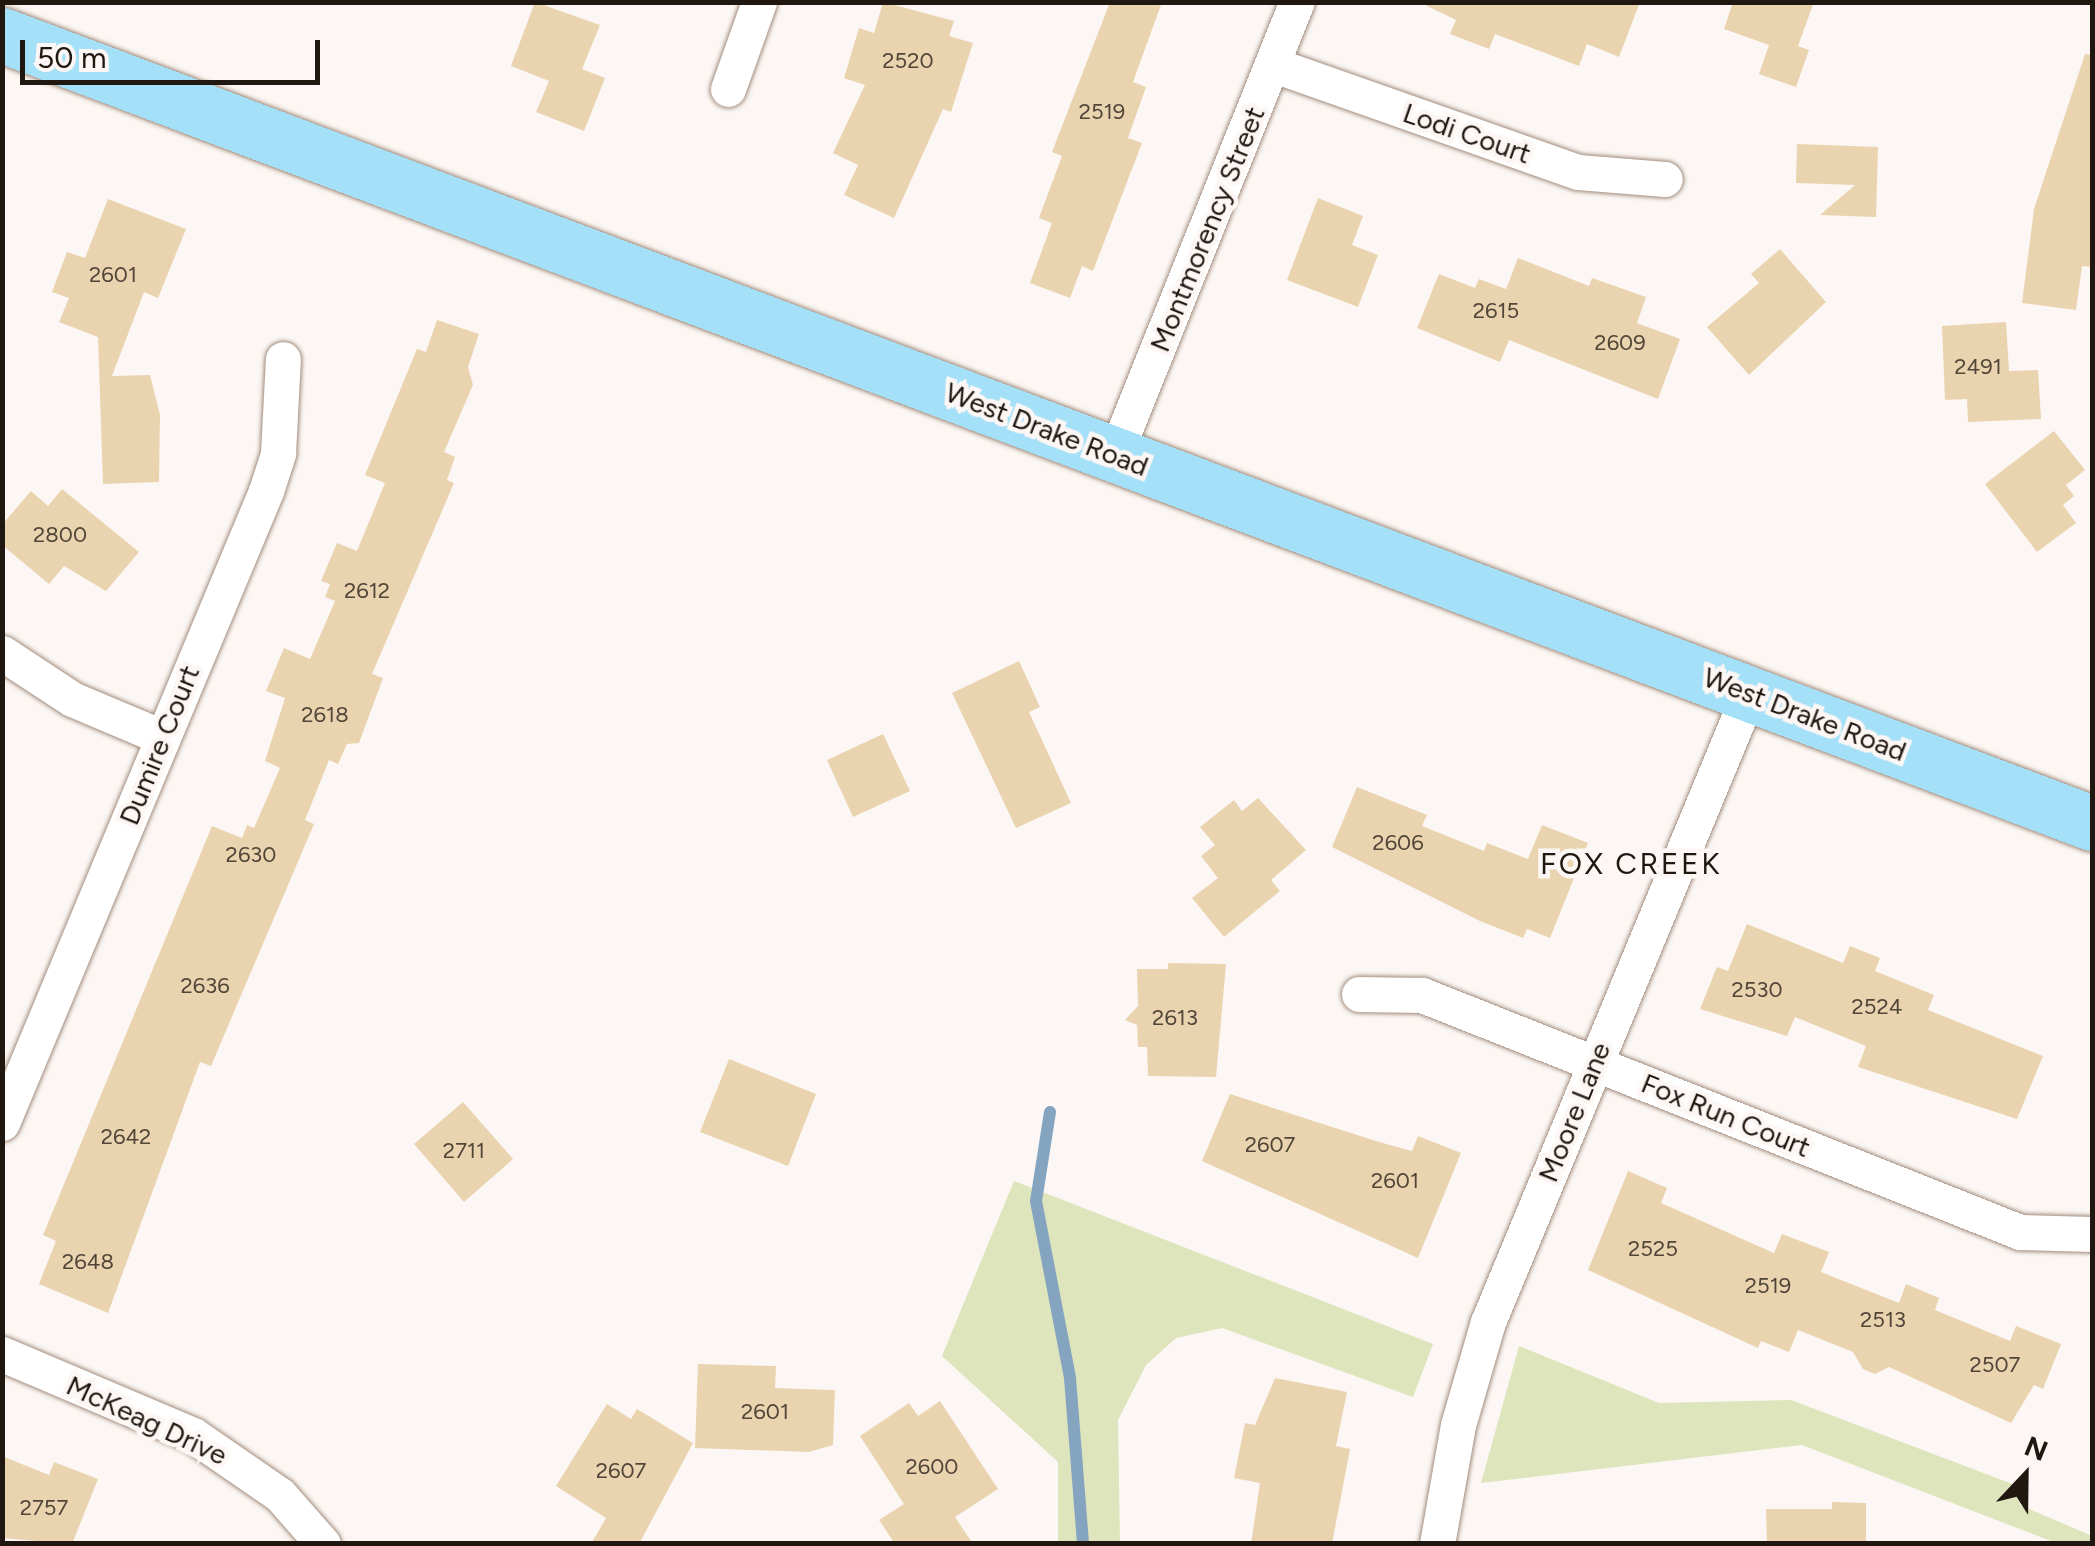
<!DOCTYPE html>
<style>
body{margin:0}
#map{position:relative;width:2095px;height:1546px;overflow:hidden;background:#fcf7f4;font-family:Figtree,sans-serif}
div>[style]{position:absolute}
.green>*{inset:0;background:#dee4bc}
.stream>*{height:12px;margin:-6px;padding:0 6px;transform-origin:6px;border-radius:6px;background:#85a4c0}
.building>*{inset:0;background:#ead4b0}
.roads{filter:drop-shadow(0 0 2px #a38d7d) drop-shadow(0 0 2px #a38d7d)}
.street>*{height:35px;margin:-17.5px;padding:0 17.5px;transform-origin:17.5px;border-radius:17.5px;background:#fff}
.primary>*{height:55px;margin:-27.5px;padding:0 27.5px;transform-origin:27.5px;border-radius:27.5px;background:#a4e0f8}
span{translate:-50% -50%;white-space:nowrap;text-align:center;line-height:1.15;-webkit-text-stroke:9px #fcf7f4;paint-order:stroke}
.number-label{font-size:22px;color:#524639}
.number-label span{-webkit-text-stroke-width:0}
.street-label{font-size:28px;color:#201711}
.neighbourhood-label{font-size:30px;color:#201711;letter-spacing:2.5px}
.frame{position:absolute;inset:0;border:5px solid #201711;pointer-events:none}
.north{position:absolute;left:1975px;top:1426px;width:100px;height:100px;-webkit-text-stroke:8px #fcf7f4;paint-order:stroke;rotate:22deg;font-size:28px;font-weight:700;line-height:40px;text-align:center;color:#201711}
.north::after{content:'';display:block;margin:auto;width:35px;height:45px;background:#201711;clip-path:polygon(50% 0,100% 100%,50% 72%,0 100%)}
.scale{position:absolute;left:20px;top:40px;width:300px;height:45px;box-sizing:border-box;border:5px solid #201711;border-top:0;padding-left:12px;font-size:30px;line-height:35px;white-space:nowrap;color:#201711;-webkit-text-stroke:8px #fcf7f4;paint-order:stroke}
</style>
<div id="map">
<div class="green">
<div style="clip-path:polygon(1014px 1181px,1433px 1344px,1413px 1397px,1222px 1328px,1176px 1338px,1146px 1365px,1118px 1420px,1120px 1543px,1058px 1543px,1058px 1462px,942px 1356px)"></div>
<div style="clip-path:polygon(1519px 1346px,1659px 1403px,1791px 1400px,2023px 1488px,2020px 1505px,2092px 1536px,2092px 1543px,2056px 1543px,1802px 1445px,1481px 1483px)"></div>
</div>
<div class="stream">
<div style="left:1050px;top:1112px;width:90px;rotate:98.9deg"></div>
<div style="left:1036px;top:1201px;width:180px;rotate:79.1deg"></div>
<div style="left:1070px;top:1378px;width:167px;rotate:85.5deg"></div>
</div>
<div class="building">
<div style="clip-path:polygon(535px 2px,600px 25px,582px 69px,605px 78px,584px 131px,536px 112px,549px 81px,511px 66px)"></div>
<div style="clip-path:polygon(883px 2px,954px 21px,949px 36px,973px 43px,951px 112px,943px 109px,894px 218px,844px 195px,858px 165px,833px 153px,865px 85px,844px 78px,859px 28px,874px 33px)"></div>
<div style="clip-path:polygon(1110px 2px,1162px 2px,1133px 82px,1146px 87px,1128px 138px,1142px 143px,1093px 271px,1082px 266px,1070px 298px,1030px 283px,1052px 223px,1039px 218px,1062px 156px,1052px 152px)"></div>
<div style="clip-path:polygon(1419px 2px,1640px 2px,1619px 57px,1587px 44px,1579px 66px,1495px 34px,1489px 49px,1450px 34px,1456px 20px)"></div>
<div style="clip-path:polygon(1733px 2px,1814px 2px,1798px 46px,1809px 50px,1796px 87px,1759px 74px,1769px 45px,1724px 29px)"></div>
<div style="clip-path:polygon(2085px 54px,2092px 55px,2092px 267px,2082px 266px,2076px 310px,2022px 303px,2034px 209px)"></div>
<div style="clip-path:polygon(1797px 144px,1878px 147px,1876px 217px,1820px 215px,1855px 185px,1796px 183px)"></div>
<div style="clip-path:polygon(1318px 198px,1363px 216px,1352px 245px,1378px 255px,1358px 307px,1287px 280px)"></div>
<div style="clip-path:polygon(108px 199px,186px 229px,158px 298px,144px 292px,112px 376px,150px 375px,160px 415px,159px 482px,103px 484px,98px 337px,59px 322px,69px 298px,52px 292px,67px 252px,85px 258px)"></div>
<div style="clip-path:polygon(1780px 249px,1826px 302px,1749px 375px,1707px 327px,1759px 283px,1751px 274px)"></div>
<div style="clip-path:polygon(1518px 258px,1589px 286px,1592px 278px,1646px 297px,1637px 323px,1680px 339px,1658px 399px,1509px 340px,1500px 362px,1417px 328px,1439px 274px,1475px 288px,1479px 279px,1506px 289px)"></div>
<div style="clip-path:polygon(437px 320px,479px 334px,468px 367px,473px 385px,444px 452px,455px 457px,447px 480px,454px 483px,372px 674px,383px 678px,359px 743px,347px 744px,338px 764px,329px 760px,305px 820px,314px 824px,211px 1066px,200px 1062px,108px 1313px,39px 1284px,56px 1241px,43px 1235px,212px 826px,242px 838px,247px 825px,254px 828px,280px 768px,265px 761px,285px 698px,266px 691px,284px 648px,310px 659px,335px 601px,325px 597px,330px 584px,321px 581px,337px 543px,357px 551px,385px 483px,365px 475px,417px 349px,426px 352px)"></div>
<div style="clip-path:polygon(2006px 322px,2009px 371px,2038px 370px,2041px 419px,1968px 422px,1967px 399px,1945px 400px,1942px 326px)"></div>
<div style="clip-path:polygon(2054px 431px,2085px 470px,2066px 485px,2074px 496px,2063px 505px,2076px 523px,2037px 552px,1985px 484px)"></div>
<div style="clip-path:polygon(62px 489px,139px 552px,106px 591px,64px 566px,49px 584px,2px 545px,2px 525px,31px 491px,48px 506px)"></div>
<div style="clip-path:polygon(1019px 661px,1040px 707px,1029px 712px,1071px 803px,1016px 828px,952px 693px)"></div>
<div style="clip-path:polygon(883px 734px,910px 791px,853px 817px,827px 760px)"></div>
<div style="clip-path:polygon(1357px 787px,1427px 815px,1422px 826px,1484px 851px,1487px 843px,1528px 859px,1542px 825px,1588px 843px,1550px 938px,1527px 929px,1523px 938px,1480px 921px,1332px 847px)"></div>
<div style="clip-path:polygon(1258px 798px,1306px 850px,1271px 880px,1280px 891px,1224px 937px,1192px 898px,1218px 878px,1201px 856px,1215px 845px,1200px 827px,1234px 800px,1242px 811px)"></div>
<div style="clip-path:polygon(1747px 924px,1843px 963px,1850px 946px,1880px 958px,1875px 971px,1934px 995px,1928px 1010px,2043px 1056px,2017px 1119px,1858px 1067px,1866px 1046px,1795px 1017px,1787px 1036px,1700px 1009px,1717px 967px,1728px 971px)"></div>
<div style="clip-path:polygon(1168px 963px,1226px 964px,1216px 1077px,1148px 1076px,1147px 1047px,1138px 1047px,1137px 1025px,1125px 1020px,1138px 1006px,1137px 969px,1168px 969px)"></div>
<div style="clip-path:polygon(729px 1059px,816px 1094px,788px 1166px,700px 1132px)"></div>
<div style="clip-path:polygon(1230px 1094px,1379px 1142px,1412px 1151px,1418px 1136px,1461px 1153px,1418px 1258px,1202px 1161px)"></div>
<div style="clip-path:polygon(463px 1102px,513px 1159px,464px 1202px,414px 1144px)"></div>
<div style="clip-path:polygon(1628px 1171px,1667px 1188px,1661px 1203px,1774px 1253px,1782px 1234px,1829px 1252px,1821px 1272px,1899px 1303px,1906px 1284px,1939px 1298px,1935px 1310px,2010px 1341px,2016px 1326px,2061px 1344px,2043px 1389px,2034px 1385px,2011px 1423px,1889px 1367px,1875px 1374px,1863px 1369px,1853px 1352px,1798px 1330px,1789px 1352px,1761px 1341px,1758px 1348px,1588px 1270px)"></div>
<div style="clip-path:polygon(698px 1364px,776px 1366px,775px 1388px,835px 1390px,833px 1445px,809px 1452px,695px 1448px)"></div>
<div style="clip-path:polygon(1275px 1378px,1347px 1392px,1336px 1446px,1350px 1449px,1332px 1544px,1251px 1544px,1260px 1483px,1234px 1478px,1245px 1423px,1255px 1425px)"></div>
<div style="clip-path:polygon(940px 1401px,998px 1489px,955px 1517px,973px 1544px,895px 1544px,879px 1520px,904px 1504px,860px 1436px,909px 1403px,918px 1416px)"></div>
<div style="clip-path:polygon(607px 1404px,631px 1419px,637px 1409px,693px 1443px,639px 1544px,591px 1544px,606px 1518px,556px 1486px)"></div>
<div style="clip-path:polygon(2px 1456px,49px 1475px,54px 1462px,98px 1479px,72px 1544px,2px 1538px)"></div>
<div style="clip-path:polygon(1832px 1502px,1866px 1503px,1866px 1544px,1767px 1544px,1766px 1509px,1832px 1509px)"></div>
</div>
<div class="roads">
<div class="street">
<div style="left:1274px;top:65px;width:322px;rotate:19.4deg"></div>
<div style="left:1578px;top:172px;width:87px;rotate:4.6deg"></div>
<div style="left:728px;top:89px;width:92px;rotate:-70.4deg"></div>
<div style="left:1115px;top:454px;width:487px;rotate:-68.1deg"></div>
<div style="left:2px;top:653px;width:84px;rotate:33.3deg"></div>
<div style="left:72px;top:699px;width:98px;rotate:22.9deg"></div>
<div style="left:1359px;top:994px;width:63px;rotate:0.9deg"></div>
<div style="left:1422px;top:995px;width:643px;rotate:21.62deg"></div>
<div style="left:2020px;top:1232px;width:72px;rotate:1.6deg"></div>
<div style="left:2px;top:1123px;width:685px;rotate:-67.33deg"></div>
<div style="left:266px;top:491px;width:40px;rotate:-72deg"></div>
<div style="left:278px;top:453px;width:94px;rotate:-87deg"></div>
<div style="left:2px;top:1354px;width:207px;rotate:23deg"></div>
<div style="left:193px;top:1435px;width:106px;rotate:34.6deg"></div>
<div style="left:280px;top:1495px;width:65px;rotate:48.7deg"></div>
<div style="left:1437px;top:1544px;width:121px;rotate:-80deg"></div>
<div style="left:1458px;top:1425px;width:107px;rotate:-73.8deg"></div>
<div style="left:1488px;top:1322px;width:681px;rotate:-67.46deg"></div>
</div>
<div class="primary">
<div style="left:2px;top:35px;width:2234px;rotate:20.66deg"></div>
</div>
</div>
<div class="number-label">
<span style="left:908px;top:61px">2520</span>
<span style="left:1102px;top:112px">2519</span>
<span style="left:113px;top:275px">2601</span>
<span style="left:1496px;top:311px">2615</span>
<span style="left:1620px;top:343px">2609</span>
<span style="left:1978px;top:367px">2491</span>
<span style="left:60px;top:535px">2800</span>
<span style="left:367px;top:591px">2612</span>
<span style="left:325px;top:715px">2618</span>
<span style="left:1398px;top:843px">2606</span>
<span style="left:251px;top:855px">2630</span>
<span style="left:205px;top:986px">2636</span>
<span style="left:1757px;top:990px">2530</span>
<span style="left:1877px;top:1007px">2524</span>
<span style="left:1175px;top:1018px">2613</span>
<span style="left:126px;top:1137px">2642</span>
<span style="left:1270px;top:1145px">2607</span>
<span style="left:464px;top:1151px">2711</span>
<span style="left:1395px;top:1181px">2601</span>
<span style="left:1653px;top:1249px">2525</span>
<span style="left:88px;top:1262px">2648</span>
<span style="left:1768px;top:1286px">2519</span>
<span style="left:1883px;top:1320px">2513</span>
<span style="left:1995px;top:1365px">2507</span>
<span style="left:765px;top:1412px">2601</span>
<span style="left:932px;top:1467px">2600</span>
<span style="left:621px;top:1471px">2607</span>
<span style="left:44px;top:1508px">2757</span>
</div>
<div class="street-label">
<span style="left:1467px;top:133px;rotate:19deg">Lodi Court</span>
<span style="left:1207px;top:229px;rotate:-68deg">Montmorency Street</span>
<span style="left:1047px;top:429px;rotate:21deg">West Drake Road</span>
<span style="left:1805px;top:714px;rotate:21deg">West Drake Road</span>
<span style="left:159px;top:745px;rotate:-68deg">Dumire Court</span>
<span style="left:1574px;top:1112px;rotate:-68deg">Moore Lane</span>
<span style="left:1726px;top:1115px;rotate:22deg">Fox Run Court</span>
<span style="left:147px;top:1420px;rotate:25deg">McKeag Drive</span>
</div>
<div class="neighbourhood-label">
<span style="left:1631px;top:864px">FOX CREEK</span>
</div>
<div class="frame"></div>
<div class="north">N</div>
<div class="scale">50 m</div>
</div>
